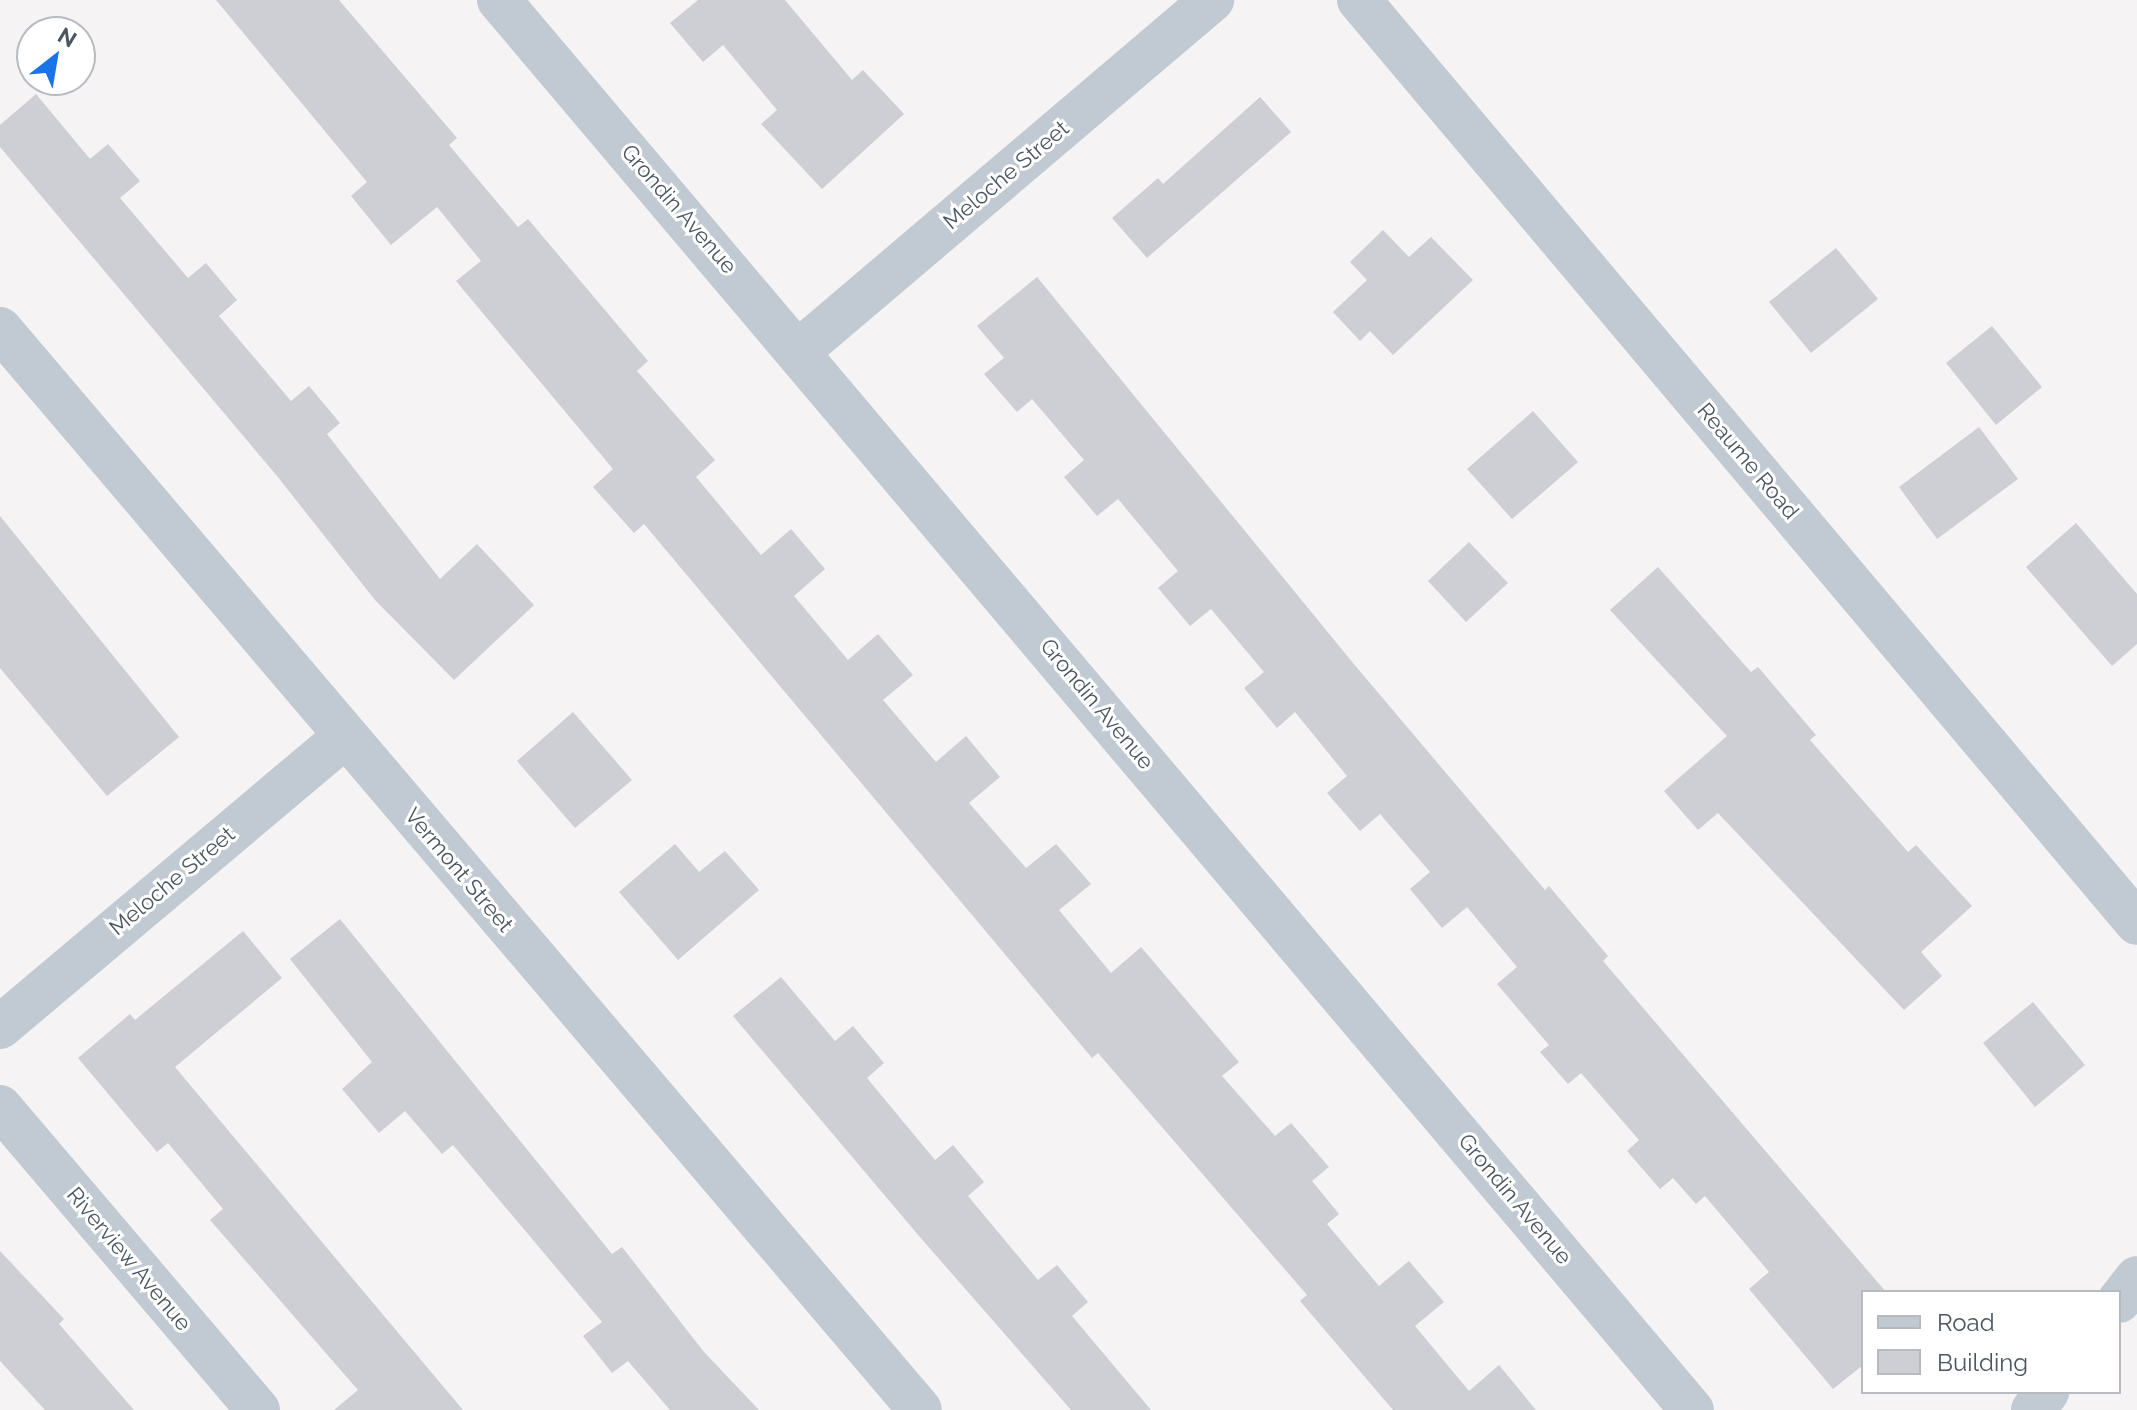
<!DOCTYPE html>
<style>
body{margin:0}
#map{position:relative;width:2137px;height:1410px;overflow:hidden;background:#f5f3f3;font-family:Raleway,sans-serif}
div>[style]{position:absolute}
.building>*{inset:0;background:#cdcfd5}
.minor>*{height:44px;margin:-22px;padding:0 22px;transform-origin:22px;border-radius:22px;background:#c1cad2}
.tertiary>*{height:44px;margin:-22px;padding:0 22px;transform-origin:22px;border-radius:22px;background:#c1cad2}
span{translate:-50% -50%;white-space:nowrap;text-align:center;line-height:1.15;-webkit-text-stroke:6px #fff;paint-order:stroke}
.street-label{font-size:22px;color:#4a5661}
.legend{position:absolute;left:1861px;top:1290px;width:260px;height:104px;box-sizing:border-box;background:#fff;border:2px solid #b7bbc0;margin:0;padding:10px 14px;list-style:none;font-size:24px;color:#4a5661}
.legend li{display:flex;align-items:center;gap:16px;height:40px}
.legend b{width:40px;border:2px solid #b7bbc0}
.north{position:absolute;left:16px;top:16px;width:80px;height:80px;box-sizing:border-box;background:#fff;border:2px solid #b7bbc0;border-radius:50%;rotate:31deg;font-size:22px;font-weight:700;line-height:32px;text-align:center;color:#4a5661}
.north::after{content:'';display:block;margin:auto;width:28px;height:36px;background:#1a73e8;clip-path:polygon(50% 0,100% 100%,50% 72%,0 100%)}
</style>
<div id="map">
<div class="building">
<div style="clip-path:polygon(216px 0,339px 0,457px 138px,449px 145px,518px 227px,528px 219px,648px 361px,637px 371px,715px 460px,696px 477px,761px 555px,791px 529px,825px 569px,794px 596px,848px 660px,878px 634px,913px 675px,883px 700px,936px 762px,966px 736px,1000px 777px,969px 803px,1026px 868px,1056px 844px,1091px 884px,1059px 910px,1111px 973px,1141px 947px,1239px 1062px,1222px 1076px,1275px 1136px,1291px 1123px,1329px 1167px,1312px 1181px,1339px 1214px,1327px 1224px,1379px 1286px,1409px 1261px,1444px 1302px,1415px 1326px,1469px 1391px,1499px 1365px,1536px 1410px,1393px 1410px,1300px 1301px,1307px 1295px,1098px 1053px,1092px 1058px,644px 524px,634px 533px,593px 487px,613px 469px,456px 281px,481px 261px,437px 207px,391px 245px,351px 196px,367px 182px)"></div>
<div style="clip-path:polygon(698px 0,785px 0,852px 80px,863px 70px,904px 114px,822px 189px,761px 124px,777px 110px,723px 45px,703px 62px,670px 23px)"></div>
<div style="clip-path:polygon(36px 94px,90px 159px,108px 144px,140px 181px,120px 198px,188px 278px,206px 263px,237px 300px,219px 316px,291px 401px,309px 386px,340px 423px,327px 434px,440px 579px,477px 544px,534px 605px,454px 680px,375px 600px,277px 476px,0 147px,0 125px)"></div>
<div style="clip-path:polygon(1260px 97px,1291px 132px,1147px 258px,1112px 218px,1158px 178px,1163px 184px)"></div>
<div style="clip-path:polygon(1383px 230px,1409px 257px,1431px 237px,1473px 280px,1393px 355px,1370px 331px,1360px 341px,1333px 312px,1367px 280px,1350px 262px)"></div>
<div style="clip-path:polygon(1836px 248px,1878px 299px,1811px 353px,1769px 302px)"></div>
<div style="clip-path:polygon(1037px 277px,1353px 663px,1545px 890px,1549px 886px,1608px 956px,1603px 961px,1886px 1292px,1863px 1292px,1863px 1365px,1833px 1389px,1749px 1289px,1769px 1272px,1705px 1196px,1696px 1204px,1673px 1178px,1660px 1189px,1627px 1151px,1639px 1140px,1581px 1073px,1568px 1084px,1540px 1052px,1549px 1045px,1497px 984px,1517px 967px,1467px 907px,1442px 928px,1410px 889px,1430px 872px,1380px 814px,1360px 831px,1327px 793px,1347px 776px,1295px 712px,1277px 728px,1244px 688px,1264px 672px,1211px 609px,1190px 626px,1158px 588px,1178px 571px,1118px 499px,1097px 516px,1064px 477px,1084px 460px,1032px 399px,1017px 412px,984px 374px,1004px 358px,977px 326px)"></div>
<div style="clip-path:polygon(1992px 326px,2042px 387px,1996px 425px,1946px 363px)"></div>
<div style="clip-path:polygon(1533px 411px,1578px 462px,1512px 519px,1467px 469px)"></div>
<div style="clip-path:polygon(1979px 427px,2018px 479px,1937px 539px,1899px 487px)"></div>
<div style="clip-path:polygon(0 516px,179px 737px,107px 796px,0 668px)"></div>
<div style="clip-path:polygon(2076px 523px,2137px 594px,2137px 644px,2112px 666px,2026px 567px)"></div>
<div style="clip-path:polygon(1469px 542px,1508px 583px,1466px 622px,1428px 581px)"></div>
<div style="clip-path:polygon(1658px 567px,1751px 672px,1758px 667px,1816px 735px,1810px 740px,1908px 852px,1916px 845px,1972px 906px,1921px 952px,1942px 976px,1904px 1010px,1718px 813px,1698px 830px,1664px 791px,1727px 736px,1610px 610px)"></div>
<div style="clip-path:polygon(573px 712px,632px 780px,575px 828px,517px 761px)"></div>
<div style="clip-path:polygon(675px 844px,699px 872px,725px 851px,759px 890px,678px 960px,619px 892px)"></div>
<div style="clip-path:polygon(340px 919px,612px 1254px,622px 1247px,704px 1352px,759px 1410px,670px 1410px,628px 1361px,612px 1373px,583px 1336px,602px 1322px,453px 1145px,442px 1154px,405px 1111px,379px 1133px,342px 1089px,372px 1062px,290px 959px)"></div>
<div style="clip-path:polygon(243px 931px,282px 978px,175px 1067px,463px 1410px,334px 1410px,358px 1390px,210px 1220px,223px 1209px,168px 1143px,157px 1152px,78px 1058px,130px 1014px,135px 1020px)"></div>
<div style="clip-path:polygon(781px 977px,835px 1041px,853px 1026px,884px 1063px,867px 1078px,935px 1160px,953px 1145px,984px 1182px,968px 1196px,1038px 1280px,1057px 1265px,1088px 1302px,1072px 1316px,1151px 1410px,1071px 1410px,919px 1236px,733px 1016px)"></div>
<div style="clip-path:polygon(2033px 1002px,2085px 1065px,2035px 1107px,1983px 1043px)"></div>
<div style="clip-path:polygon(0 1251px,64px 1319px,59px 1324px,134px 1410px,45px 1410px,0 1361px)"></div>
</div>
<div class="minor">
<div style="left:499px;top:0;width:1847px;rotate:49.77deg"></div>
<div style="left:1359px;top:0;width:1207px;rotate:49.87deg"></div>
<div style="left:0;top:329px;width:1419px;rotate:49.6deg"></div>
<div style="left:800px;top:350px;width:541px;rotate:-40.35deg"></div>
<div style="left:0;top:1027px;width:451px;rotate:-40.1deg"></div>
<div style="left:0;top:1107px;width:398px;rotate:49.6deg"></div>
</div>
<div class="tertiary">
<div style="left:2119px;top:1301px;width:29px;rotate:-52deg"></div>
<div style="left:2033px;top:1410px;width:23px;rotate:-52deg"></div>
</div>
<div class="street-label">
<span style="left:1006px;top:175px;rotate:-40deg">Meloche Street</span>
<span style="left:679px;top:209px;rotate:49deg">Grondin Avenue</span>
<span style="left:1748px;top:461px;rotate:50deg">Reaume Road</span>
<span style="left:1097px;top:704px;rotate:50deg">Grondin Avenue</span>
<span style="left:459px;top:870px;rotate:50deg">Vermont Street</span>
<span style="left:172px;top:881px;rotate:-40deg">Meloche Street</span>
<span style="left:1515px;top:1199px;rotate:50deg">Grondin Avenue</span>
<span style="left:129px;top:1259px;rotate:50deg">Riverview Avenue</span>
</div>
<ul class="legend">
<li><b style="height:10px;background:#c1cad2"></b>Road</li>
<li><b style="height:22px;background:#cdcfd5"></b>Building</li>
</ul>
<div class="north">N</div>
</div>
